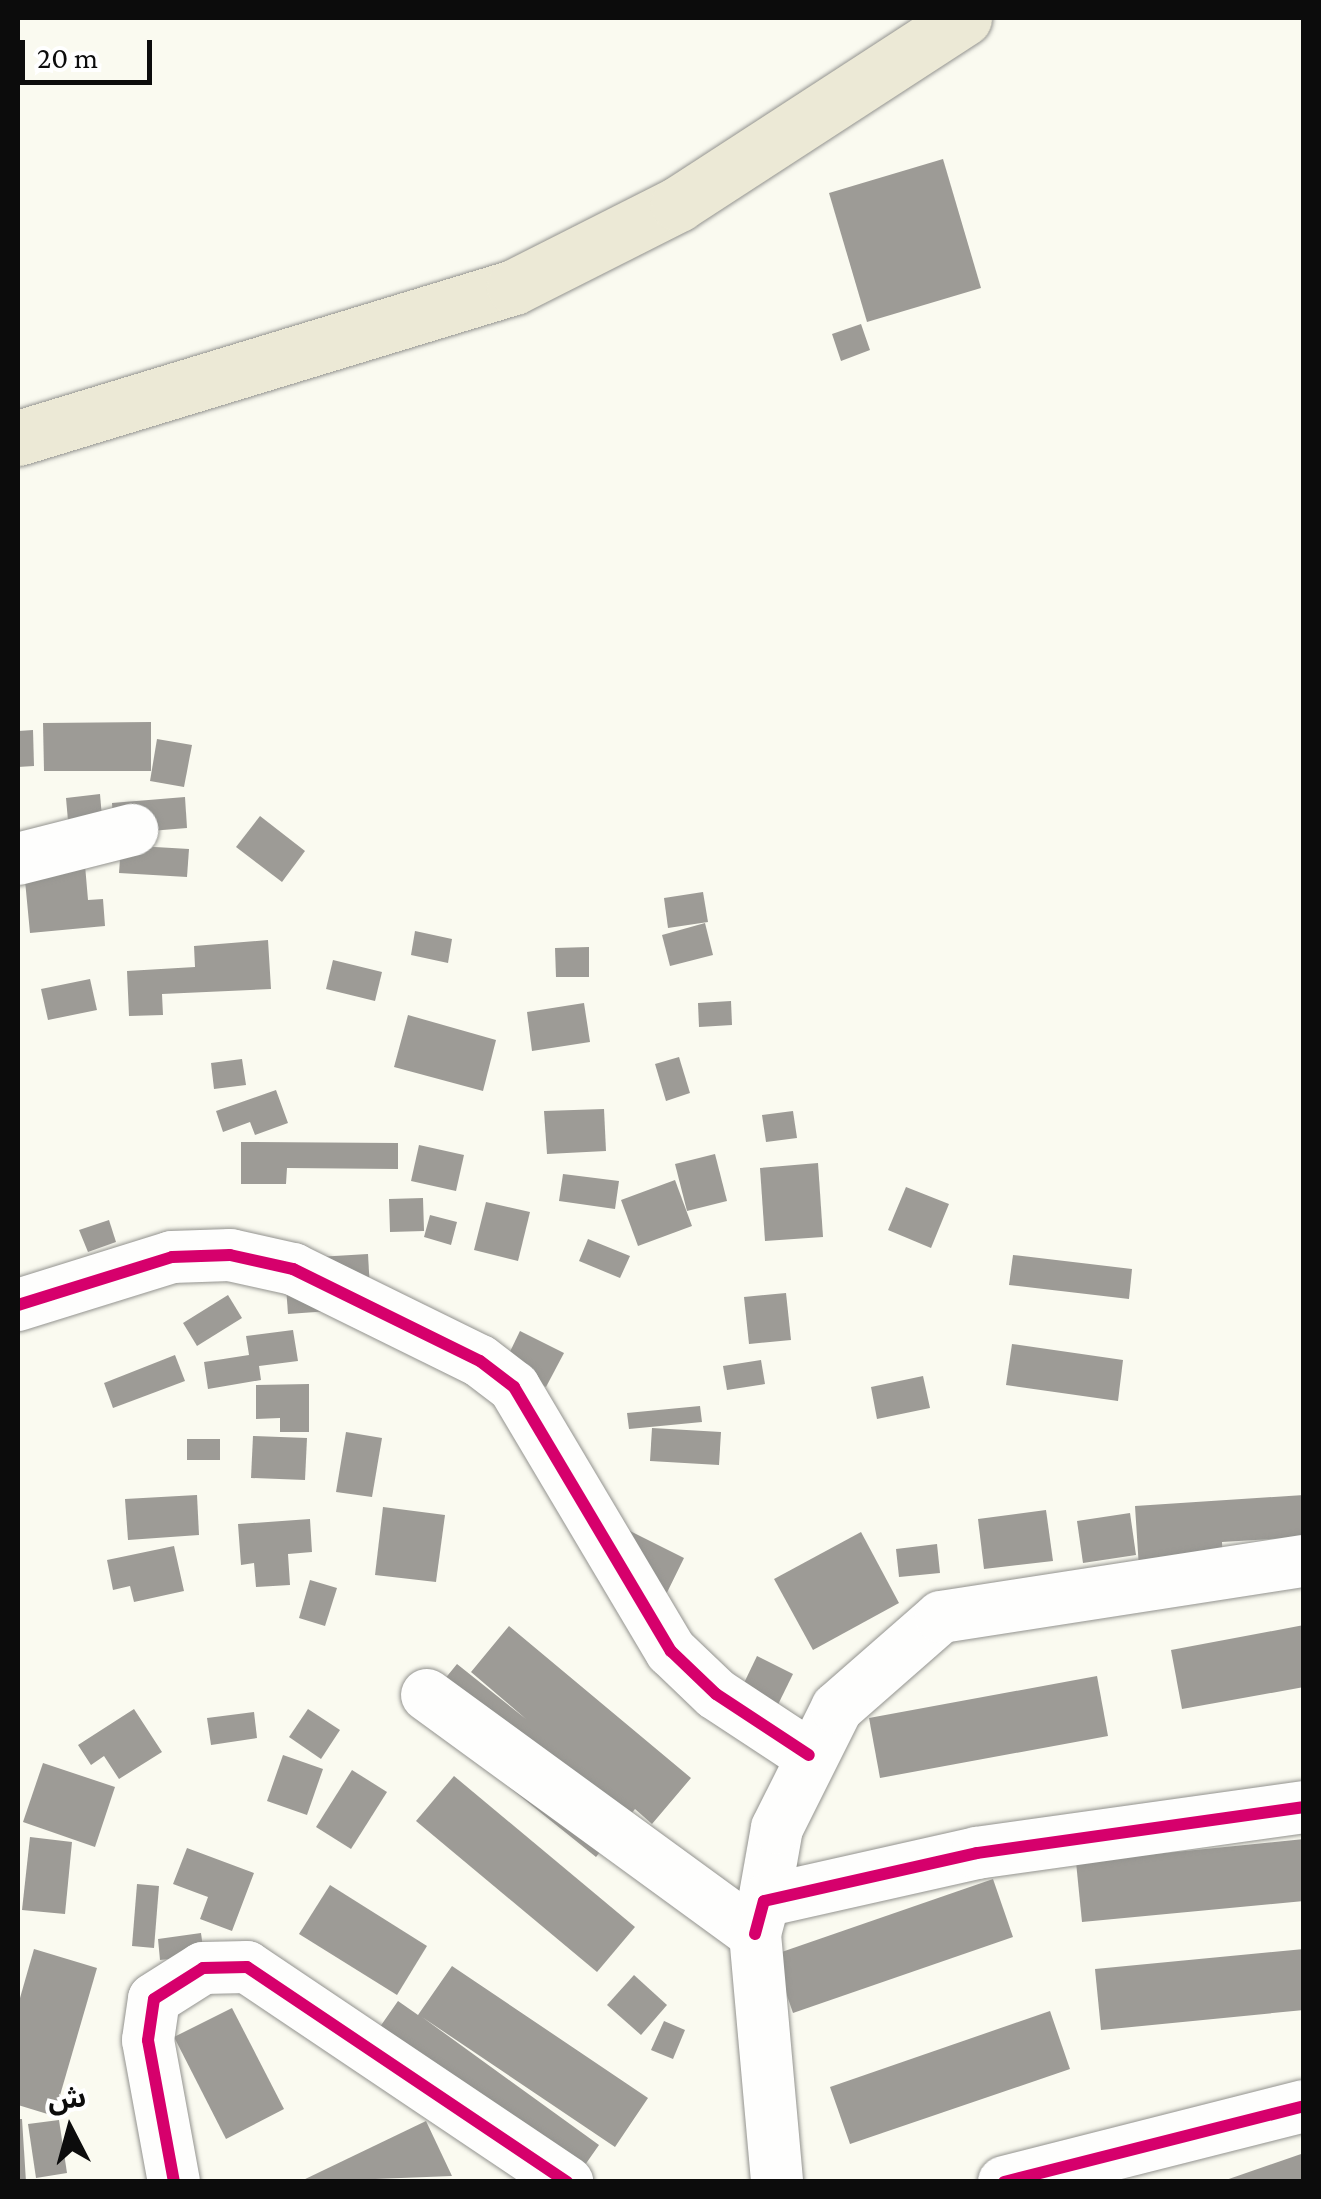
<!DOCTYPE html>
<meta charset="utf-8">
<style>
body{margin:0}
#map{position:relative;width:1321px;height:2199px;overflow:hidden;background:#fafaf0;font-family:"Crimson Pro","Noto Sans Arabic",serif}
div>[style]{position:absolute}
.building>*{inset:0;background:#9d9b96}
.roads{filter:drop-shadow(0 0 2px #93938f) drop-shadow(0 0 2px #93938f)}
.minor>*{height:52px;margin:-26px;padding:0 26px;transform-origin:26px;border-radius:26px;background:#fefefd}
.primary>*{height:55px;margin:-27.5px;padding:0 27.5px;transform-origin:27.5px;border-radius:27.5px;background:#ece9d6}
.cycleway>*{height:12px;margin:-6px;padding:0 6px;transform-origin:6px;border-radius:6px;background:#d6006c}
span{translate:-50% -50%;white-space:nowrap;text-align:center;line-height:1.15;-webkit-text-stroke:10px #fff;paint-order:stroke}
.frame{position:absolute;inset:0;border:20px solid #0c0c0c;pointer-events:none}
.north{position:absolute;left:20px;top:2079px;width:100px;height:100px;-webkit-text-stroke:8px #fff;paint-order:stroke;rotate:354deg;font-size:28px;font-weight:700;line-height:40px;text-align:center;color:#0c0c0c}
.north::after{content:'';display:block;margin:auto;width:35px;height:45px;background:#0c0c0c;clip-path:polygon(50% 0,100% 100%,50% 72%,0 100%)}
.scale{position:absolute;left:20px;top:40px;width:132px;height:45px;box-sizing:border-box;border:5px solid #0c0c0c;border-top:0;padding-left:12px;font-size:30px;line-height:35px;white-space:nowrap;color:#0c0c0c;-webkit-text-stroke:8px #fff;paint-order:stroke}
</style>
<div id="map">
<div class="building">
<div style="clip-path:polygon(943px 159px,981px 288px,867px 322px,829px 193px)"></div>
<div style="clip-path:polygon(861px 324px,870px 350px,841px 361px,832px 334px)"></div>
<div style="clip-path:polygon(151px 722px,151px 771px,44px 771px,43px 723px)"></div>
<div style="clip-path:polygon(33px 730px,34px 766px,18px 767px,18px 731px)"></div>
<div style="clip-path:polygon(157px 739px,192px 745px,184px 787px,150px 781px)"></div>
<div style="clip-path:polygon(100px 794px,103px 829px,69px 832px,66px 798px)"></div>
<div style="clip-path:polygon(185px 797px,187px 828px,114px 834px,112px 803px)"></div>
<div style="clip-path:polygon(260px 816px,305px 851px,282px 882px,236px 847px)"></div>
<div style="clip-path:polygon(121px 845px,189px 849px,187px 877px,119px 873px)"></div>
<div style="clip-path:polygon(85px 865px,88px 900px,103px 899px,105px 926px,30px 933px,24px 870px)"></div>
<div style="clip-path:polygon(703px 892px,708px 922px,668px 928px,664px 898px)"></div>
<div style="clip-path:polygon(705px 923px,713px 955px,670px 966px,662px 935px)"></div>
<div style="clip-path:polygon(415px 931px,452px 939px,448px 963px,411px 955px)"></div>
<div style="clip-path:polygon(268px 940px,271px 989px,162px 994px,163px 1015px,129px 1016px,127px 971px,195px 967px,194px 946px)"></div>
<div style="clip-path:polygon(589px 947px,589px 977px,556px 977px,555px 948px)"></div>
<div style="clip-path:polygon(333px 960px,382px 972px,375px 1001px,326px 989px)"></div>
<div style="clip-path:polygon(90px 979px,97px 1010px,48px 1020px,41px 989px)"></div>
<div style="clip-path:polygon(731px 1001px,732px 1025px,699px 1027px,698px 1003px)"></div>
<div style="clip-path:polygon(584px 1003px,590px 1042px,532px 1051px,527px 1012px)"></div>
<div style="clip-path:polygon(408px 1015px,496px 1040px,483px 1091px,394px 1067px)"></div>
<div style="clip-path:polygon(679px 1057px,690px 1093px,666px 1101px,655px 1064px)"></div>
<div style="clip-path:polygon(242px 1059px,246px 1085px,214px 1089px,211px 1063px)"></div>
<div style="clip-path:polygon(276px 1090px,288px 1123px,255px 1135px,250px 1122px,223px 1132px,216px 1111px)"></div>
<div style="clip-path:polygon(604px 1109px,606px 1151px,547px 1154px,544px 1111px)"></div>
<div style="clip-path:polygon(793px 1111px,797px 1138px,766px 1142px,762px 1115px)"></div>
<div style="clip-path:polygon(241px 1142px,398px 1143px,398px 1169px,287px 1168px,286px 1184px,241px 1184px)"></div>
<div style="clip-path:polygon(419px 1145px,464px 1155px,456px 1191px,411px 1181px)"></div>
<div style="clip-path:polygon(715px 1154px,727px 1201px,687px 1211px,675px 1164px)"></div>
<div style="clip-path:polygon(818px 1163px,823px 1237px,765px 1241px,760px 1168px)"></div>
<div style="clip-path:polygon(563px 1174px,619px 1181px,615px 1209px,559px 1201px)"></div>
<div style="clip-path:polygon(675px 1180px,692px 1226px,638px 1246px,621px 1200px)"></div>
<div style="clip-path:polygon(906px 1187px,949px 1204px,931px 1248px,888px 1230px)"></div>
<div style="clip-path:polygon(423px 1198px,424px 1231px,390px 1232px,389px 1199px)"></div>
<div style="clip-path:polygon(486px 1202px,530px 1212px,518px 1261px,474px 1250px)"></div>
<div style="clip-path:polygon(430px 1215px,457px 1222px,451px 1245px,424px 1237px)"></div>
<div style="clip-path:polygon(109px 1220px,116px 1242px,88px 1252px,79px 1230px)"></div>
<div style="clip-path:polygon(588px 1239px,630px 1256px,620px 1278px,579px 1261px)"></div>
<div style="clip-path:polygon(368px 1254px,371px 1308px,288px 1314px,284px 1259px)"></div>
<div style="clip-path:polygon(1013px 1255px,1132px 1269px,1129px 1299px,1009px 1285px)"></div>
<div style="clip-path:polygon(786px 1293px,791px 1340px,749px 1344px,744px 1297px)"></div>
<div style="clip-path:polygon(228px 1295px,242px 1318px,197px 1346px,183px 1323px)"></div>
<div style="clip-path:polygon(293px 1330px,298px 1361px,259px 1366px,261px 1380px,208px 1389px,204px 1362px,249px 1355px,246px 1336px)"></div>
<div style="clip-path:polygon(520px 1331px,564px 1353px,546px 1387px,503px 1366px)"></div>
<div style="clip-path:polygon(1012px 1344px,1123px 1360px,1118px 1401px,1006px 1385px)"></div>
<div style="clip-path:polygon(175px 1355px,185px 1381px,113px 1408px,104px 1383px)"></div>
<div style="clip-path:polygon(761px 1360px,765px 1384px,727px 1390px,723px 1366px)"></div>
<div style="clip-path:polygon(923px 1376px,930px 1408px,877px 1419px,871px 1387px)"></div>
<div style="clip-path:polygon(309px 1384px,309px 1432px,280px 1432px,280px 1418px,256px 1419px,256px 1385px)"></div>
<div style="clip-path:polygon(700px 1406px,702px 1422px,629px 1429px,627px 1413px)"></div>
<div style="clip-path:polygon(652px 1428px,721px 1432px,719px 1465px,650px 1461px)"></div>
<div style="clip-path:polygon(346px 1432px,382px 1438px,372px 1497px,336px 1492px)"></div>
<div style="clip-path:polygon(253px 1436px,307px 1438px,305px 1480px,251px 1478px)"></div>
<div style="clip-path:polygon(187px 1439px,220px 1439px,220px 1460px,187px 1460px)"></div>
<div style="clip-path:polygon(197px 1495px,199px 1535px,128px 1540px,125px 1499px)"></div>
<div style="clip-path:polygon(1304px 1495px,1304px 1537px,1222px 1542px,1223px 1563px,1139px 1568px,1135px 1506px)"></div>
<div style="clip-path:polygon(383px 1507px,445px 1515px,436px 1582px,375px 1575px)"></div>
<div style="clip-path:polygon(1046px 1510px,1053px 1561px,984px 1569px,978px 1519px)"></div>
<div style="clip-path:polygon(1130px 1513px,1136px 1555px,1083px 1563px,1077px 1521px)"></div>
<div style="clip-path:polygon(310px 1519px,312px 1552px,288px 1554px,290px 1585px,256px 1587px,254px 1563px,241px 1565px,238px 1524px)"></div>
<div style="clip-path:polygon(624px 1528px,684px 1558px,654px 1619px,607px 1595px,620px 1568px)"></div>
<div style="clip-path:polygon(861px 1532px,899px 1603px,813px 1650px,774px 1579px)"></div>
<div style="clip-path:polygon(937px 1544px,940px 1573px,899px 1577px,896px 1549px)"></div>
<div style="clip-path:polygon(174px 1546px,184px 1591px,134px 1602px,130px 1586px,113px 1590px,107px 1560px)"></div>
<div style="clip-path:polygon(310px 1580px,337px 1588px,325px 1626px,299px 1618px)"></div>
<div style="clip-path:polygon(1304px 1625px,1304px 1687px,1182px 1709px,1171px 1650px)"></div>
<div style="clip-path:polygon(509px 1626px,691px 1778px,652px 1824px,635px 1809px,596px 1857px,417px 1713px,457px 1664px,526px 1719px,471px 1672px)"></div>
<div style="clip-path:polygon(757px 1656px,793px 1674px,766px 1729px,730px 1712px)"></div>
<div style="clip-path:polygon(1097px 1676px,1108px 1736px,880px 1778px,869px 1718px)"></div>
<div style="clip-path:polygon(134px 1709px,162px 1752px,119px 1779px,104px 1756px,91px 1765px,78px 1745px)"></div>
<div style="clip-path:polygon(308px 1709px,340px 1730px,321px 1759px,289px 1737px)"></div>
<div style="clip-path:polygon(254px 1712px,257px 1738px,211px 1745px,207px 1718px)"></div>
<div style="clip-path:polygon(283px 1755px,323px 1769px,307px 1815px,267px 1801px)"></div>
<div style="clip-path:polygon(43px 1763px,115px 1787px,95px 1847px,23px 1822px)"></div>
<div style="clip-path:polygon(352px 1770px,387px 1792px,351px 1849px,316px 1827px)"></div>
<div style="clip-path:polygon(454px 1776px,635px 1927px,597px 1972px,416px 1821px)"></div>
<div style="clip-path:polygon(30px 1837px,72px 1842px,65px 1914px,22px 1910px)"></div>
<div style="clip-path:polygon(1304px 1839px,1304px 1901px,1082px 1922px,1076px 1862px)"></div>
<div style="clip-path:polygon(187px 1848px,254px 1873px,232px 1931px,200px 1919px,208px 1897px,173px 1884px)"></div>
<div style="clip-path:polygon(993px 1879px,1013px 1937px,793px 2013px,773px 1955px)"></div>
<div style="clip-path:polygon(137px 1884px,159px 1886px,154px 1948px,132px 1946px)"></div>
<div style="clip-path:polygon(330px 1885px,427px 1946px,397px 1995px,299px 1934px)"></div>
<div style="clip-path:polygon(201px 1933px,204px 1955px,160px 1960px,158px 1939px)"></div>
<div style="clip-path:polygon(34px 1949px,97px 1968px,54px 2116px,18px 2105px,18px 2005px)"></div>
<div style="clip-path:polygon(1304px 1949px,1304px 2010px,1101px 2030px,1095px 1969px)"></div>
<div style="clip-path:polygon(452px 1966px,648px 2098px,615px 2147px,422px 2017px,599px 2145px,573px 2182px,361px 2054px,398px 2001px,418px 2015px)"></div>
<div style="clip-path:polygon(634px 1975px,667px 2005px,641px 2035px,607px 2005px)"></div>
<div style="clip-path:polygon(232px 2008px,284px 2109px,226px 2139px,174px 2037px)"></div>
<div style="clip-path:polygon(1050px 2011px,1070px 2069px,850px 2144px,830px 2087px)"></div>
<div style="clip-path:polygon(664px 2021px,685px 2030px,673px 2059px,651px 2050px)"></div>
<div style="clip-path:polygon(18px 2119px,22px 2119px,26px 2182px,18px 2182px)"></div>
<div style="clip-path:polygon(59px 2120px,67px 2173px,36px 2178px,28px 2124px)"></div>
<div style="clip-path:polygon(426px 2121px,452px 2176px,299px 2182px)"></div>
<div style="clip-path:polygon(1304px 2153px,1304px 2182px,1223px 2182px,1223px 2181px)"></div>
</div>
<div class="roads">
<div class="minor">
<div style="left:18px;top:859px;width:118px;rotate:-14.3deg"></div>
<div style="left:18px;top:1305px;width:161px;rotate:-17.3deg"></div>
<div style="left:172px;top:1257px;width:58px;rotate:-2deg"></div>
<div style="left:230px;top:1255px;width:65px;rotate:12.5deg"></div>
<div style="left:293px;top:1269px;width:208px;rotate:26.2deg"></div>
<div style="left:480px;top:1361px;width:43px;rotate:37.4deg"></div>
<div style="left:514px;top:1387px;width:307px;rotate:59.3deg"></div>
<div style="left:671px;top:1651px;width:62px;rotate:43.7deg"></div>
<div style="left:716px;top:1694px;width:111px;rotate:33.3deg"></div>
<div style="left:427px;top:1695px;width:406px;rotate:36.1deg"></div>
<div style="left:755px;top:1934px;width:249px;rotate:84.9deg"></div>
<div style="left:764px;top:1901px;width:74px;rotate:-79.9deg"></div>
<div style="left:777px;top:1828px;width:134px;rotate:-63.4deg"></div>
<div style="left:837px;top:1708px;width:138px;rotate:-41.2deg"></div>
<div style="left:941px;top:1617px;width:367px;rotate:-8.8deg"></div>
<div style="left:756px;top:1930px;width:30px;rotate:-75deg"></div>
<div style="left:764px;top:1901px;width:218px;rotate:-12.7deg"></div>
<div style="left:977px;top:1853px;width:330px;rotate:-8deg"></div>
<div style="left:174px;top:2182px;width:144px;rotate:-100.4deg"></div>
<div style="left:148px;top:2040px;width:41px;rotate:-81.7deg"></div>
<div style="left:154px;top:1999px;width:58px;rotate:-32.3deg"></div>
<div style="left:203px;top:1968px;width:44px;rotate:-1.3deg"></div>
<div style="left:247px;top:1967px;width:386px;rotate:33.9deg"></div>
<div style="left:1004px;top:2182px;width:309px;rotate:-14.2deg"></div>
</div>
<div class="primary">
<div style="left:18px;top:438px;width:518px;rotate:-16.93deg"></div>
<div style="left:514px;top:287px;width:184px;rotate:-26.8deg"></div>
<div style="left:678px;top:204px;width:341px;rotate:-33deg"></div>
</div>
</div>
<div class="cycleway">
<div style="left:18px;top:1305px;width:161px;rotate:-17.3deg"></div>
<div style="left:172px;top:1257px;width:58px;rotate:-2deg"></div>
<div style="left:230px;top:1255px;width:65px;rotate:12.5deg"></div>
<div style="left:293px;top:1269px;width:208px;rotate:26.2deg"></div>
<div style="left:480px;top:1361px;width:43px;rotate:37.4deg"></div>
<div style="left:514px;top:1387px;width:307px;rotate:59.3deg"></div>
<div style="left:671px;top:1651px;width:62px;rotate:43.7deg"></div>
<div style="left:716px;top:1694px;width:111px;rotate:33.3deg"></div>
<div style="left:755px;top:1934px;width:34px;rotate:-75deg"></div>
<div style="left:764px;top:1901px;width:218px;rotate:-12.7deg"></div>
<div style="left:977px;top:1853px;width:330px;rotate:-8deg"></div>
<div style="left:174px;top:2182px;width:144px;rotate:-100.4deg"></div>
<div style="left:148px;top:2040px;width:41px;rotate:-81.7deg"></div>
<div style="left:154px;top:1999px;width:58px;rotate:-32.3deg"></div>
<div style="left:203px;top:1968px;width:44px;rotate:-1.3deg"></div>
<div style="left:247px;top:1967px;width:386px;rotate:33.9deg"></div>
<div style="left:1004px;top:2182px;width:309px;rotate:-14.2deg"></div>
</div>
<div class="frame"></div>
<div class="north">ش</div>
<div class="scale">20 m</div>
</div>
